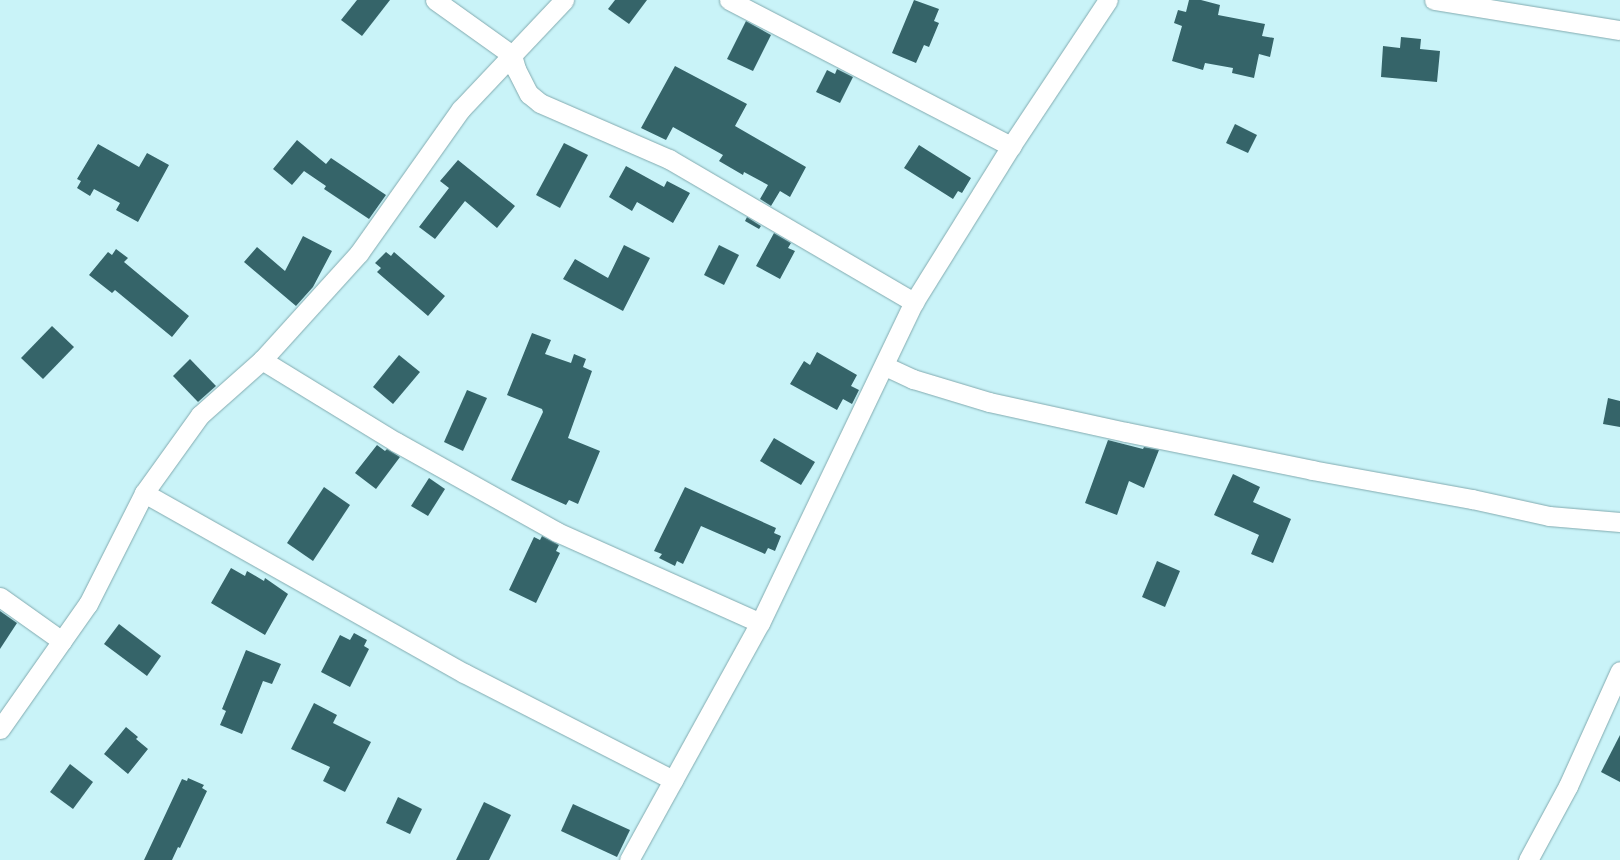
<!DOCTYPE html>
<style>
body{margin:0}
#map{position:relative;width:1620px;height:860px;overflow:hidden;background:#c9f3f8;font-family:Georgia,serif}
div>[style]{position:absolute}
.building>*{inset:0;background:#356469}
.roads{filter:drop-shadow(0 0 1px #82aaaf) drop-shadow(0 0 1px #82aaaf)}
.minor>*{height:19px;margin:-9.5px;padding:0 9.5px;transform-origin:9.5px;border-radius:9.5px;background:#fff}
span{translate:-50% -50%;white-space:nowrap;text-align:center;line-height:1.15;-webkit-text-stroke:5px #fff;paint-order:stroke}
</style>
<div id="map">
<div class="building">
<div style="clip-path:polygon(357px 0,390px 0,362px 36px,341px 20px)"></div>
<div style="clip-path:polygon(615px 0,647px 0,629px 24px,608px 9px)"></div>
<div style="clip-path:polygon(914px 0,939px 9px,934px 21px,939px 23px,929px 47px,924px 45px,916px 63px,892px 53px)"></div>
<div style="clip-path:polygon(1189px 0,1201px 0,1220px 5px,1218px 15px,1265px 24px,1262px 36px,1274px 38px,1270px 57px,1259px 54px,1254px 78px,1232px 73px,1233px 68px,1205px 63px,1203px 70px,1172px 61px,1182px 26px,1174px 23px,1178px 10px,1186px 12px)"></div>
<div style="clip-path:polygon(746px 21px,771px 35px,753px 71px,727px 59px)"></div>
<div style="clip-path:polygon(1401px 37px,1421px 39px,1420px 49px,1440px 51px,1437px 82px,1381px 77px,1383px 46px,1400px 48px)"></div>
<div style="clip-path:polygon(675px 66px,747px 104px,735px 126px,806px 167px,790px 197px,780px 191px,771px 206px,760px 199px,768px 185px,744px 172px,743px 175px,719px 161px,723px 155px,673px 127px,666px 140px,641px 128px)"></div>
<div style="clip-path:polygon(837px 69px,853px 77px,840px 103px,816px 92px,827px 70px,835px 74px)"></div>
<div style="clip-path:polygon(1235px 124px,1257px 135px,1248px 153px,1226px 143px)"></div>
<div style="clip-path:polygon(297px 140px,326px 164px,331px 158px,386px 195px,369px 219px,324px 189px,326px 186px,304px 171px,292px 185px,273px 169px)"></div>
<div style="clip-path:polygon(564px 143px,588px 155px,560px 208px,536px 195px)"></div>
<div style="clip-path:polygon(98px 144px,139px 167px,147px 153px,169px 165px,138px 222px,116px 210px,120px 203px,94px 189px,90px 196px,77px 188px,81px 181px,77px 179px)"></div>
<div style="clip-path:polygon(919px 145px,971px 178px,962px 193px,958px 191px,953px 199px,904px 168px)"></div>
<div style="clip-path:polygon(458px 160px,515px 206px,497px 228px,465px 201px,435px 239px,419px 227px,449px 188px,440px 181px)"></div>
<div style="clip-path:polygon(626px 166px,664px 187px,667px 181px,690px 193px,673px 223px,637px 202px,632px 211px,609px 197px)"></div>
<div style="clip-path:polygon(747px 217px,761px 226px,759px 229px,745px 221px)"></div>
<div style="clip-path:polygon(774px 233px,791px 243px,788px 248px,795px 251px,780px 279px,756px 266px)"></div>
<div style="clip-path:polygon(303px 236px,332px 251px,313px 287px,296px 306px,244px 262px,257px 247px,285px 271px)"></div>
<div style="clip-path:polygon(624px 245px,650px 258px,623px 311px,563px 279px,575px 259px,608px 278px)"></div>
<div style="clip-path:polygon(719px 245px,739px 255px,724px 285px,704px 275px)"></div>
<div style="clip-path:polygon(116px 249px,128px 258px,124px 262px,189px 316px,172px 337px,115px 290px,112px 293px,89px 275px,108px 252px,112px 255px)"></div>
<div style="clip-path:polygon(386px 252px,391px 256px,394px 252px,445px 296px,428px 316px,377px 272px,381px 268px,375px 263px)"></div>
<div style="clip-path:polygon(52px 326px,74px 347px,43px 379px,21px 358px)"></div>
<div style="clip-path:polygon(532px 333px,551px 340px,545px 354px,571px 363px,574px 354px,586px 359px,583px 367px,592px 371px,568px 438px,600px 451px,578px 504px,569px 500px,566px 505px,511px 480px,543px 412px,542px 409px,507px 395px)"></div>
<div style="clip-path:polygon(817px 352px,857px 375px,851px 386px,859px 390px,852px 404px,843px 399px,837px 410px,790px 384px,804px 361px,810px 365px)"></div>
<div style="clip-path:polygon(399px 355px,420px 372px,393px 404px,373px 387px)"></div>
<div style="clip-path:polygon(190px 359px,216px 386px,198px 402px,173px 376px)"></div>
<div style="clip-path:polygon(467px 390px,487px 398px,463px 451px,444px 442px)"></div>
<div style="clip-path:polygon(1608px 398px,1620px 401px,1620px 427px,1603px 424px)"></div>
<div style="clip-path:polygon(774px 438px,815px 462px,801px 485px,760px 461px)"></div>
<div style="clip-path:polygon(1108px 440px,1143px 449px,1144px 447px,1159px 450px,1144px 488px,1129px 481px,1117px 515px,1085px 503px)"></div>
<div style="clip-path:polygon(377px 445px,385px 451px,387px 449px,400px 457px,376px 489px,355px 473px)"></div>
<div style="clip-path:polygon(1233px 474px,1260px 487px,1253px 502px,1291px 519px,1273px 563px,1251px 554px,1259px 535px,1214px 515px)"></div>
<div style="clip-path:polygon(429px 478px,445px 489px,428px 516px,411px 506px)"></div>
<div style="clip-path:polygon(324px 487px,350px 505px,313px 561px,287px 543px)"></div>
<div style="clip-path:polygon(685px 487px,776px 528px,774px 533px,781px 536px,775px 551px,768px 548px,765px 554px,701px 526px,683px 564px,677px 561px,675px 566px,659px 558px,662px 554px,654px 551px)"></div>
<div style="clip-path:polygon(542px 536px,559px 545px,556px 551px,560px 553px,536px 603px,509px 590px,534px 537px,540px 540px)"></div>
<div style="clip-path:polygon(1157px 561px,1180px 571px,1165px 607px,1142px 597px)"></div>
<div style="clip-path:polygon(231px 568px,245px 576px,247px 571px,264px 581px,265px 578px,288px 594px,265px 635px,211px 603px)"></div>
<div style="clip-path:polygon(0 611px,17px 623px,0 649px)"></div>
<div style="clip-path:polygon(119px 624px,161px 656px,147px 676px,104px 644px)"></div>
<div style="clip-path:polygon(354px 633px,367px 640px,364px 646px,369px 649px,350px 687px,321px 672px,340px 635px,350px 640px)"></div>
<div style="clip-path:polygon(246px 650px,281px 664px,272px 684px,263px 681px,242px 734px,220px 725px,226px 711px,222px 709px)"></div>
<div style="clip-path:polygon(314px 703px,337px 715px,333px 723px,371px 742px,345px 792px,323px 781px,330px 767px,291px 749px)"></div>
<div style="clip-path:polygon(126px 727px,138px 737px,136px 739px,148px 749px,128px 774px,104px 754px)"></div>
<div style="clip-path:polygon(1620px 735px,1620px 782px,1601px 772px)"></div>
<div style="clip-path:polygon(70px 764px,93px 782px,73px 809px,50px 792px)"></div>
<div style="clip-path:polygon(188px 778px,204px 785px,202px 788px,207px 791px,180px 848px,178px 847px,172px 860px,144px 860px,182px 779px,187px 781px)"></div>
<div style="clip-path:polygon(398px 797px,422px 809px,410px 834px,386px 823px)"></div>
<div style="clip-path:polygon(484px 802px,511px 815px,489px 860px,456px 860px)"></div>
<div style="clip-path:polygon(573px 804px,630px 830px,617px 857px,561px 831px)"></div>
</div>
<div class="roads">
<div class="minor">
<div style="left:435px;top:0;width:95px;rotate:35.5deg"></div>
<div style="left:512px;top:55px;width:15px;rotate:74deg"></div>
<div style="left:516px;top:69px;width:28px;rotate:63deg"></div>
<div style="left:529px;top:94px;width:14px;rotate:39deg"></div>
<div style="left:540px;top:103px;width:141px;rotate:23.5deg"></div>
<div style="left:669px;top:159px;width:284px;rotate:30.3deg"></div>
<div style="left:729px;top:0;width:318px;rotate:27.4deg"></div>
<div style="left:1434px;top:0;width:188px;rotate:9.2deg"></div>
<div style="left:262px;top:360px;width:157px;rotate:31.5deg"></div>
<div style="left:396px;top:442px;width:184px;rotate:29.2deg"></div>
<div style="left:557px;top:532px;width:222px;rotate:24.1deg"></div>
<div style="left:885px;top:366px;width:31px;rotate:25deg"></div>
<div style="left:913px;top:379px;width:79px;rotate:16.8deg"></div>
<div style="left:989px;top:402px;width:140px;rotate:12.4deg"></div>
<div style="left:1126px;top:432px;width:190px;rotate:11.5deg"></div>
<div style="left:1312px;top:470px;width:163px;rotate:10.3deg"></div>
<div style="left:1472px;top:499px;width:79px;rotate:12.4deg"></div>
<div style="left:1549px;top:516px;width:71px;rotate:4.8deg"></div>
<div style="left:144px;top:493px;width:367px;rotate:29.4deg"></div>
<div style="left:464px;top:673px;width:235px;rotate:27.1deg"></div>
<div style="left:0;top:597px;width:76px;rotate:35.4deg"></div>
<div style="left:0;top:729px;width:153px;rotate:-54.9deg"></div>
<div style="left:88px;top:604px;width:124px;rotate:-63.2deg"></div>
<div style="left:144px;top:493px;width:96px;rotate:-54.3deg"></div>
<div style="left:200px;top:415px;width:83px;rotate:-41.6deg"></div>
<div style="left:262px;top:360px;width:144px;rotate:-47.8deg"></div>
<div style="left:359px;top:253px;width:176px;rotate:-54.7deg"></div>
<div style="left:461px;top:109px;width:150px;rotate:-46.6deg"></div>
<div style="left:629px;top:860px;width:271px;rotate:-61.1deg"></div>
<div style="left:760px;top:623px;width:356px;rotate:-64.4deg"></div>
<div style="left:914px;top:302px;width:184px;rotate:-58.1deg"></div>
<div style="left:1011px;top:146px;width:175px;rotate:-56.4deg"></div>
<div style="left:1528px;top:860px;width:84px;rotate:-61.6deg"></div>
<div style="left:1568px;top:786px;width:126px;rotate:-65.7deg"></div>
</div>
</div>
</div>
